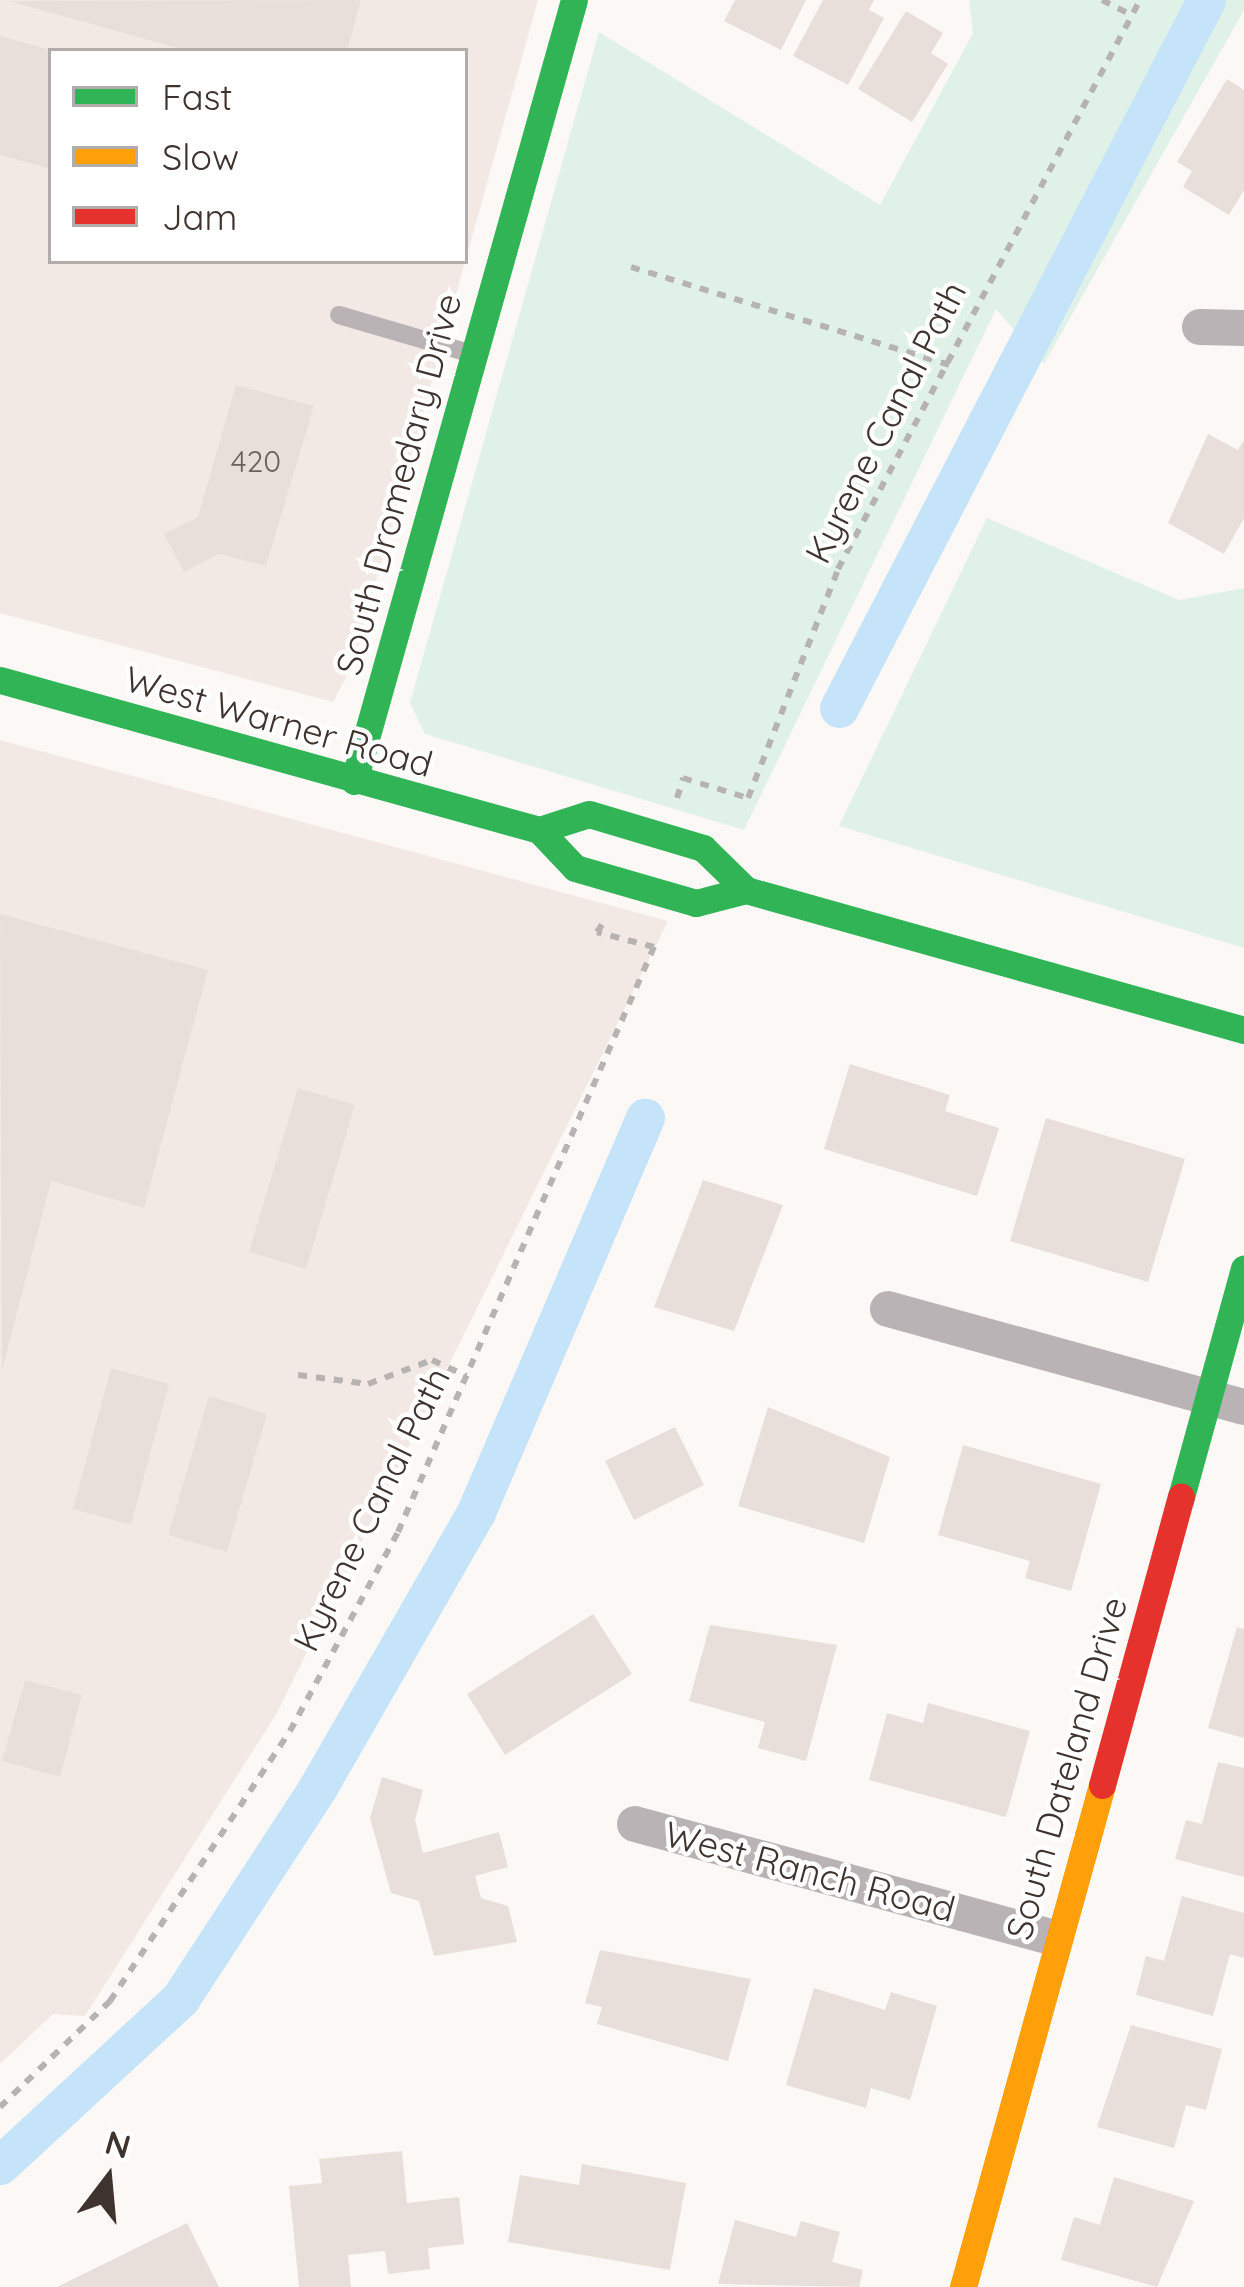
<!DOCTYPE html>
<style>
body{margin:0}
#map{position:relative;width:1244px;height:2287px;overflow:hidden;background:#fcf8f6;font-family:Quicksand,sans-serif}
div>[style]{position:absolute}
.built>*{inset:0;background:#f3e9e4}
.green>*{inset:0;background:#e0f2e7}
.canal>*{height:39px;margin:-19.5px;padding:0 19.5px;transform-origin:19.5px;border-radius:19.5px;background:#c5e4f9}
.building>*{inset:0;background:#e8dfdb}
.path>*{height:6px;margin-top:-3px;transform-origin:0;background:repeating-linear-gradient(90deg,#b7b3b3 0 9px,transparent 0 18px)}
.lane>*{height:18px;margin:-9px;padding:0 9px;transform-origin:9px;border-radius:9px;background:#b9b3b5}
.street>*{height:36px;margin:-18px;padding:0 18px;transform-origin:18px;border-radius:18px;background:#b9b3b5}
.fast>*{height:27px;margin:-13.5px;padding:0 13.5px;transform-origin:13.5px;border-radius:13.5px;background:#30b455}
.slow>*{height:27px;margin:-13.5px;padding:0 13.5px;transform-origin:13.5px;border-radius:13.5px;background:#ff9f0a}
.jam>*{height:27px;margin:-13.5px;padding:0 13.5px;transform-origin:13.5px;border-radius:13.5px;background:#e5322d}
span{translate:-50% -50%;white-space:nowrap;text-align:center;line-height:1.15;-webkit-text-stroke:9px #fff;paint-order:stroke}
.number-label{font-size:30px;color:#6a5f5a}
.number-label span{-webkit-text-stroke-width:0}
.street-label{font-size:36px;color:#3f332e}
.legend{position:absolute;left:48px;top:48px;width:420px;height:216px;box-sizing:border-box;background:#fff;border:3px solid #b2adab;margin:0;padding:15px 21px;list-style:none;font-size:36px;color:#3f332e}
.legend li{display:flex;align-items:center;gap:24px;height:60px}
.legend b{width:60px;border:3px solid #b2adab}
.north{position:absolute;left:48px;top:2119px;width:120px;height:120px;-webkit-text-stroke:9px #fff;paint-order:stroke;rotate:16deg;font-size:33px;font-weight:700;line-height:48px;text-align:center;color:#3f332e}
.north::after{content:'';display:block;margin:auto;width:42px;height:54px;background:#3f332e;clip-path:polygon(50% 0,100% 100%,50% 72%,0 100%)}
</style>
<div id="map">
<div class="built">
<div style="clip-path:polygon(evenodd,0 0,538px 0,353px 664px,333px 702px,0 613px,0 0,51px 51px,465px 51px,465px 261px,51px 261px,51px 51px)"></div>
<div style="clip-path:polygon(0 740px,668px 921px,278px 1711px,85px 2016px,53px 2014px,0 2064px)"></div>
</div>
<div class="green">
<div style="clip-path:polygon(969px 0,1244px 0,1244px 10px,1044px 364px,996px 309px,744px 830px,425px 734px,410px 703px,599px 32px,880px 205px,973px 33px)"></div>
<div style="clip-path:polygon(987px 518px,1179px 600px,1244px 588px,1244px 948px,839px 826px)"></div>
</div>
<div class="canal">
<div style="left:839px;top:708px;width:797px;rotate:-62.6deg"></div>
<div style="left:0;top:2165px;width:245px;rotate:-42.7deg"></div>
<div style="left:180px;top:1999px;width:253px;rotate:-56.9deg"></div>
<div style="left:318px;top:1787px;width:317px;rotate:-60.1deg"></div>
<div style="left:476px;top:1512px;width:429px;rotate:-66.8deg"></div>
</div>
<div class="building">
<div style="clip-path:polygon(361px 0,347px 51px,188px 51px,9px 1px)"></div>
<div style="clip-path:polygon(735px 0,806px 0,781px 50px,724px 21px)"></div>
<div style="clip-path:polygon(823px 0,874px 0,869px 10px,884px 18px,848px 85px,793px 56px)"></div>
<div style="clip-path:polygon(906px 11px,943px 33px,931px 53px,948px 64px,912px 122px,858px 89px)"></div>
<div style="clip-path:polygon(0 36px,51px 50px,51px 169px,0 155px)"></div>
<div style="clip-path:polygon(1227px 79px,1244px 90px,1244px 190px,1229px 215px,1183px 187px,1192px 171px,1177px 162px)"></div>
<div style="clip-path:polygon(236px 385px,314px 406px,266px 566px,219px 554px,184px 572px,164px 534px,198px 517px)"></div>
<div style="clip-path:polygon(1208px 434px,1238px 450px,1244px 440px,1244px 518px,1224px 554px,1168px 523px)"></div>
<div style="clip-path:polygon(0 914px,208px 970px,144px 1208px,51px 1181px,2px 1371px)"></div>
<div style="clip-path:polygon(850px 1064px,950px 1095px,945px 1111px,999px 1128px,977px 1196px,824px 1149px)"></div>
<div style="clip-path:polygon(298px 1088px,355px 1105px,306px 1269px,249px 1252px)"></div>
<div style="clip-path:polygon(1046px 1118px,1185px 1159px,1148px 1282px,1010px 1241px)"></div>
<div style="clip-path:polygon(703px 1180px,783px 1205px,734px 1331px,654px 1307px)"></div>
<div style="clip-path:polygon(111px 1368px,169px 1384px,131px 1525px,73px 1509px)"></div>
<div style="clip-path:polygon(209px 1396px,267px 1414px,227px 1552px,168px 1535px)"></div>
<div style="clip-path:polygon(768px 1407px,890px 1457px,864px 1543px,738px 1506px)"></div>
<div style="clip-path:polygon(675px 1427px,704px 1485px,634px 1520px,605px 1461px)"></div>
<div style="clip-path:polygon(963px 1445px,1101px 1484px,1071px 1591px,1025px 1578px,1030px 1561px,938px 1535px)"></div>
<div style="clip-path:polygon(593px 1614px,632px 1674px,505px 1755px,467px 1694px)"></div>
<div style="clip-path:polygon(710px 1625px,837px 1645px,806px 1761px,758px 1748px,765px 1722px,689px 1701px)"></div>
<div style="clip-path:polygon(1237px 1627px,1244px 1629px,1244px 1738px,1208px 1728px)"></div>
<div style="clip-path:polygon(25px 1680px,82px 1695px,60px 1777px,2px 1761px)"></div>
<div style="clip-path:polygon(928px 1703px,1030px 1731px,1006px 1817px,869px 1780px,887px 1713px,923px 1723px)"></div>
<div style="clip-path:polygon(1218px 1762px,1244px 1768px,1244px 1877px,1175px 1859px,1186px 1820px,1202px 1824px)"></div>
<div style="clip-path:polygon(382px 1777px,423px 1790px,415px 1820px,423px 1853px,499px 1832px,508px 1867px,475px 1876px,481px 1898px,508px 1906px,517px 1942px,434px 1956px,419px 1901px,391px 1893px,370px 1818px)"></div>
<div style="clip-path:polygon(1182px 1896px,1244px 1913px,1244px 1958px,1230px 1954px,1213px 2016px,1136px 1995px,1146px 1956px,1164px 1961px)"></div>
<div style="clip-path:polygon(600px 1950px,751px 1979px,728px 2061px,597px 2024px,602px 2007px,585px 2003px)"></div>
<div style="clip-path:polygon(814px 1988px,885px 2010px,891px 1992px,937px 2006px,910px 2100px,871px 2088px,866px 2108px,786px 2085px)"></div>
<div style="clip-path:polygon(1131px 2025px,1222px 2049px,1206px 2110px,1186px 2105px,1174px 2148px,1097px 2127px)"></div>
<div style="clip-path:polygon(402px 2151px,407px 2203px,459px 2197px,464px 2244px,428px 2248px,430px 2269px,388px 2274px,385px 2251px,348px 2255px,351px 2287px,299px 2287px,289px 2186px,322px 2183px,319px 2159px)"></div>
<div style="clip-path:polygon(582px 2164px,686px 2183px,670px 2270px,508px 2242px,520px 2175px,579px 2185px)"></div>
<div style="clip-path:polygon(1114px 2177px,1194px 2201px,1157px 2287px,1061px 2260px,1074px 2217px,1100px 2225px)"></div>
<div style="clip-path:polygon(735px 2220px,796px 2237px,801px 2221px,840px 2232px,832px 2262px,863px 2270px,859px 2287px,718px 2284px)"></div>
<div style="clip-path:polygon(187px 2223px,219px 2287px,57px 2287px)"></div>
</div>
<div class="path">
<div style="left:1102px;top:0;width:35px;rotate:27deg"></div>
<div style="left:631px;top:267px;width:333px;rotate:17.1deg"></div>
<div style="left:677px;top:798px;width:21px;rotate:-73deg"></div>
<div style="left:683px;top:778px;width:68px;rotate:17.1deg"></div>
<div style="left:748px;top:798px;width:246px;rotate:-68.5deg"></div>
<div style="left:838px;top:569px;width:644px;rotate:-62.04deg"></div>
<div style="left:298px;top:1375px;width:71px;rotate:7.3deg"></div>
<div style="left:368px;top:1384px;width:68px;rotate:-20.6deg"></div>
<div style="left:432px;top:1360px;width:38px;rotate:25deg"></div>
<div style="left:0;top:2107px;width:153px;rotate:-43.9deg"></div>
<div style="left:110px;top:2001px;width:324px;rotate:-56.3deg"></div>
<div style="left:290px;top:1731px;width:226px;rotate:-61.5deg"></div>
<div style="left:398px;top:1532px;width:639px;rotate:-66.37deg"></div>
<div style="left:654px;top:947px;width:59px;rotate:-165.3deg"></div>
<div style="left:597px;top:932px;width:11px;rotate:-56deg"></div>
</div>
<div class="lane">
<div style="left:339px;top:315px;width:139px;rotate:16.3deg"></div>
</div>
<div class="street">
<div style="left:1200px;top:327px;width:44px;rotate:1.3deg"></div>
<div style="left:888px;top:1309px;width:369px;rotate:15.4deg"></div>
<div style="left:635px;top:1824px;width:435px;rotate:15.2deg"></div>
</div>
<div class="fast">
<div style="left:0;top:680px;width:559px;rotate:15.55deg"></div>
<div style="left:539px;top:830px;width:52px;rotate:46.5deg"></div>
<div style="left:575px;top:868px;width:126px;rotate:16.1deg"></div>
<div style="left:696px;top:903px;width:52px;rotate:-14.6deg"></div>
<div style="left:354px;top:781px;width:811px;rotate:-74.27deg"></div>
<div style="left:539px;top:830px;width:52px;rotate:-17.7deg"></div>
<div style="left:589px;top:814px;width:119px;rotate:16.6deg"></div>
<div style="left:703px;top:848px;width:60px;rotate:44.3deg"></div>
<div style="left:746px;top:890px;width:517px;rotate:15.7deg"></div>
<div style="left:1181px;top:1497px;width:237px;rotate:-74.6deg"></div>
</div>
<div class="slow">
<div style="left:963px;top:2287px;width:521px;rotate:-74.52deg"></div>
</div>
<div class="jam">
<div style="left:1102px;top:1785px;width:299px;rotate:-74.7deg"></div>
</div>
<div class="number-label">
<span style="left:256px;top:461px">420</span>
</div>
<div class="street-label">
<span style="left:885px;top:422px;rotate:-63deg">Kyrene Canal Path</span>
<span style="left:398px;top:484px;rotate:-75deg">South Dromedary Drive</span>
<span style="left:279px;top:721px;rotate:16deg">West Warner Road</span>
<span style="left:371px;top:1509px;rotate:-64deg">Kyrene Canal Path</span>
<span style="left:1066px;top:1768px;rotate:-74deg">South Dateland Drive</span>
<span style="left:810px;top:1871px;rotate:15deg">West Ranch Road</span>
</div>
<ul class="legend">
<li><b style="height:15px;background:#30b455"></b>Fast</li>
<li><b style="height:15px;background:#ff9f0a"></b>Slow</li>
<li><b style="height:15px;background:#e5322d"></b>Jam</li>
</ul>
<div class="north">N</div>
</div>
